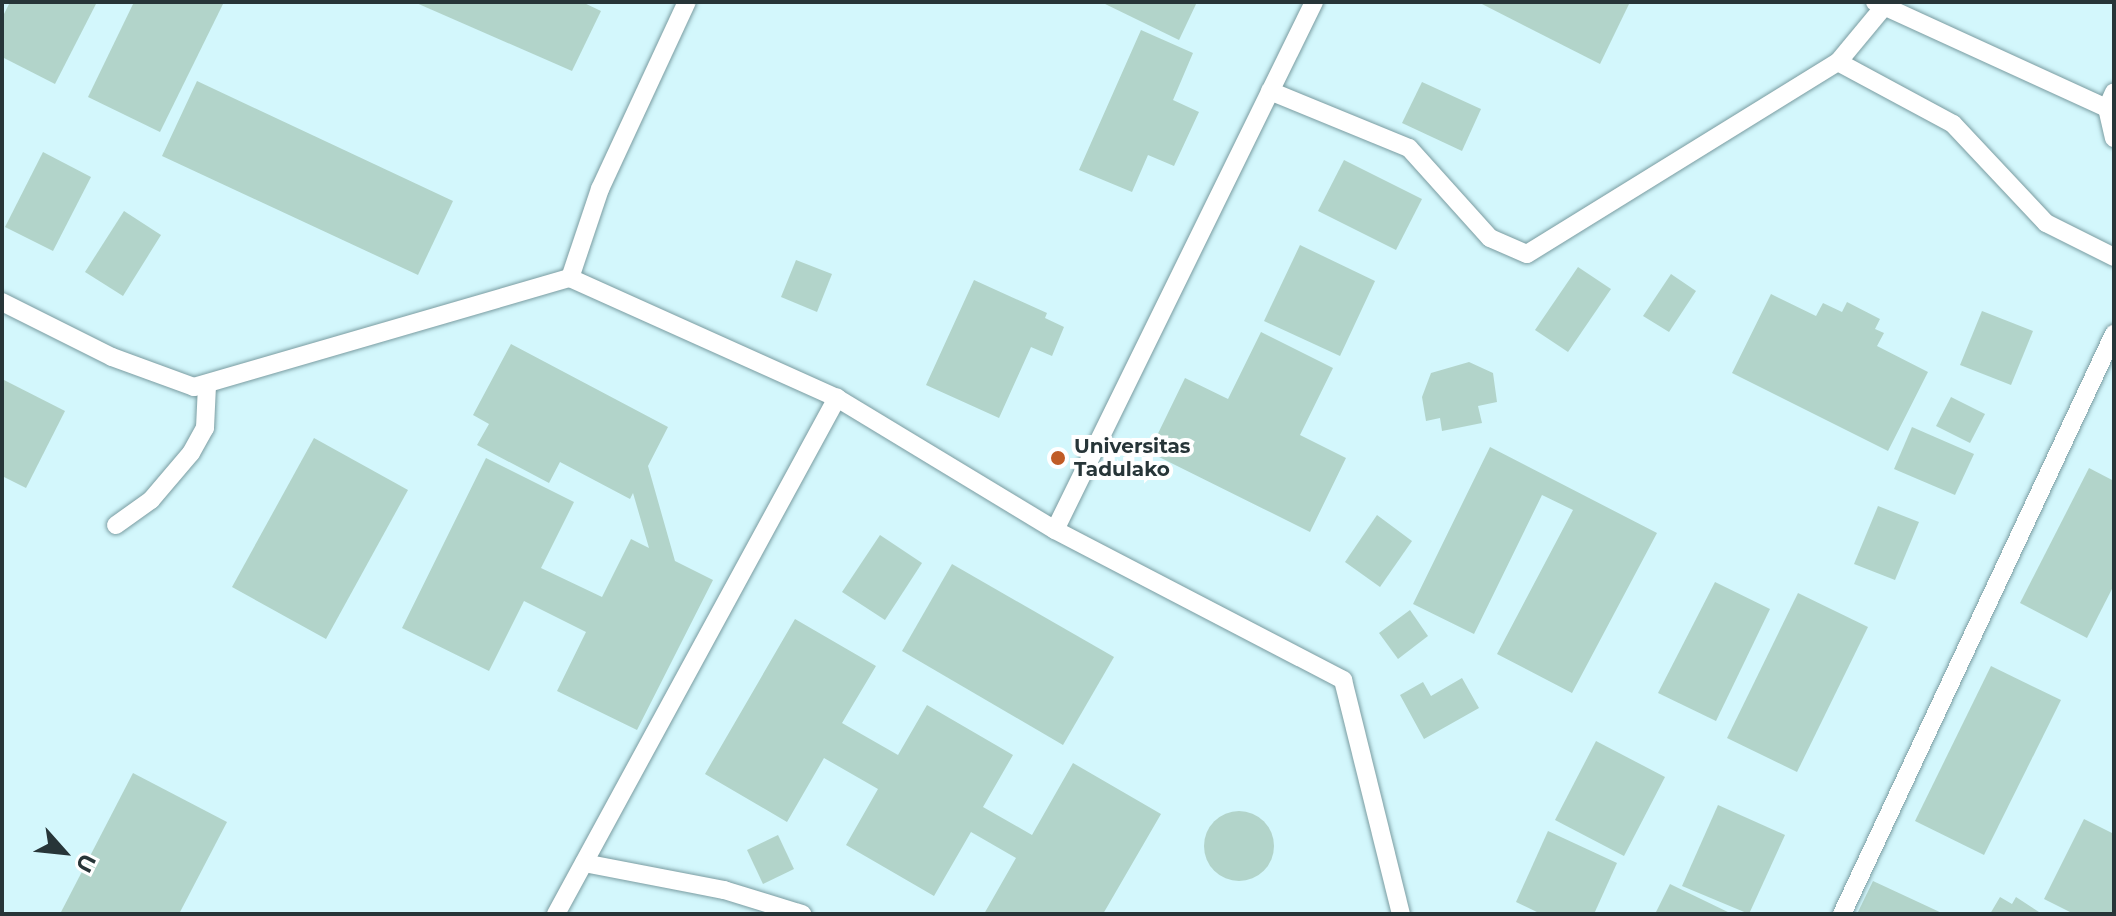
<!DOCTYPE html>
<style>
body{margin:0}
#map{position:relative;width:2116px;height:916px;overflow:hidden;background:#d3f7fc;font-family:Montserrat,sans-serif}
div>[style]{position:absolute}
.building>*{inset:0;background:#b2d4ca}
.round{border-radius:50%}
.roads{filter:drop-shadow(0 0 2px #7a9ca1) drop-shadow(0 0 2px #7a9ca1)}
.service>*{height:18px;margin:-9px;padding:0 9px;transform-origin:9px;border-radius:9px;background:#fff}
.dots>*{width:22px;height:22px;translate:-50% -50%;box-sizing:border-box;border:4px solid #fff;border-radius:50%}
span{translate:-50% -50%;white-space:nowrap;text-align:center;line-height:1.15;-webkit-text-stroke:8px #fff;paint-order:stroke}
.poi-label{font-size:20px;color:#273538;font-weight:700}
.left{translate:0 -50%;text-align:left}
.frame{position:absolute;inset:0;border:4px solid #273538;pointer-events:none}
.north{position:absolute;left:24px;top:812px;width:80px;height:80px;-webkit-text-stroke:6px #fff;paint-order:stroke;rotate:117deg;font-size:22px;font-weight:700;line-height:32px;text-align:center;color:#273538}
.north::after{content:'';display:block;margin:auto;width:28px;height:36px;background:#273538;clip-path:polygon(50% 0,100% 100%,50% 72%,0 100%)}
</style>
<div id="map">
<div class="building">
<div style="clip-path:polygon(10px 2px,97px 2px,55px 84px,2px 57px,2px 18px)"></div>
<div style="clip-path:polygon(134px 2px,224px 2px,160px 132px,88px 97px)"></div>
<div style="clip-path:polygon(414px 2px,582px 2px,601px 11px,572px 71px)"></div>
<div style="clip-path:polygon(1101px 2px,1197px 2px,1179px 40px)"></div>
<div style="clip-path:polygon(1478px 2px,1630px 2px,1600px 64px)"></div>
<div style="clip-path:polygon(1141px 30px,1193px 53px,1173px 100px,1199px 112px,1174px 166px,1148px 155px,1132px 192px,1079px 170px)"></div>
<div style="clip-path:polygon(197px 81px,453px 201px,418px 275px,162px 156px)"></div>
<div style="clip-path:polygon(1422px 82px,1481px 109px,1462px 151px,1402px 123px)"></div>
<div style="clip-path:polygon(43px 152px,91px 177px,53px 251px,5px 227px)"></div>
<div style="clip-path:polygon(1344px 160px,1422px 199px,1396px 250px,1318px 211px)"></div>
<div style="clip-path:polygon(124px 211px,161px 235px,123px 296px,85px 272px)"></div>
<div style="clip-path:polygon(1300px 245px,1375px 281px,1340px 356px,1264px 321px)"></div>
<div style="clip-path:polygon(796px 260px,832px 274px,817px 312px,781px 297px)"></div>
<div style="clip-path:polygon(1578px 267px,1611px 289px,1568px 352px,1535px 330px)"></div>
<div style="clip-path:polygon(1671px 274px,1696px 291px,1669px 332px,1643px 316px)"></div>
<div style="clip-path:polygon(974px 280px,1047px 313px,1045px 318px,1064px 327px,1052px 356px,1031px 347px,999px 418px,926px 385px)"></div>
<div style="clip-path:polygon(1771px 294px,1816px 316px,1823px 303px,1842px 312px,1847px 302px,1880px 319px,1875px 329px,1884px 333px,1877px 346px,1928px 372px,1888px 451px,1732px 373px)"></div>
<div style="clip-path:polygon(1982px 311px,2033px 331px,2011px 385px,1960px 365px)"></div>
<div style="clip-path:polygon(1261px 332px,1333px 368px,1300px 435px,1346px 458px,1310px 532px,1149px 452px,1185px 378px,1228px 399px)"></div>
<div style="clip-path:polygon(511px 344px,668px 427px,648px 466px,675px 561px,713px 580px,637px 730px,557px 691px,586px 632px,524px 601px,489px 671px,402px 628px,486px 458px,574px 502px,541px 568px,602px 597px,631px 539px,649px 548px,633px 493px,630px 499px,560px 462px,549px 483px,477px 445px,489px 424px,473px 415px)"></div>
<div style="clip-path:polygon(1469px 362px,1493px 373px,1497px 402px,1478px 406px,1482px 423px,1442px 431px,1440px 418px,1426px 421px,1422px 397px,1431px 373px)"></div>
<div style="clip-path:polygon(2px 379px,65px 411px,26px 488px,2px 476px)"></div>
<div style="clip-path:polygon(1951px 397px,1985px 414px,1970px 443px,1936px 426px)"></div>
<div style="clip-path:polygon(1912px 427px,1974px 454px,1955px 495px,1894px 469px)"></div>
<div style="clip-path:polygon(314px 438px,408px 490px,326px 639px,232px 587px)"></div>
<div style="clip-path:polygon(1490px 447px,1657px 533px,1572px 693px,1497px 654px,1573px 510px,1542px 495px,1474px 634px,1413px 604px)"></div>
<div style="clip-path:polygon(2089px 468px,2114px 481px,2114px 585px,2087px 638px,2020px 603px)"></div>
<div style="clip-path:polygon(1878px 506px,1919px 522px,1895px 580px,1854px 564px)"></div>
<div style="clip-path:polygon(1377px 515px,1412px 541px,1380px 587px,1345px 562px)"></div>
<div style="clip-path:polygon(880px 535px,922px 563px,885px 620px,842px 592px)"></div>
<div style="clip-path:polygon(952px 564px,1114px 657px,1063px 745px,902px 651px)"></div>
<div style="clip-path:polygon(1715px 582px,1770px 609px,1716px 721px,1658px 693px)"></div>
<div style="clip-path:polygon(1798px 593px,1868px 627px,1797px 772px,1727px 738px)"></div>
<div style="clip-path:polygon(1410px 610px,1428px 636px,1398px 659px,1379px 633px)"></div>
<div style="clip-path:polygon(795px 619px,876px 666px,842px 723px,898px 755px,927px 705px,1013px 755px,983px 807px,1032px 835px,1073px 763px,1161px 814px,1103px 914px,984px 914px,1016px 858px,971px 832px,934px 896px,846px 845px,878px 789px,824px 758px,787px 822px,705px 774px)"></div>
<div style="clip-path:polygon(1991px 666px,2061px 700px,1984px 855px,1915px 821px)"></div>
<div style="clip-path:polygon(1462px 678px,1479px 708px,1424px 739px,1400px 695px,1423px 682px,1431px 696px)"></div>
<div style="clip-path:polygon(1596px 741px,1665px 777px,1624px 856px,1555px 820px)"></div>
<div style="clip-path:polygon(133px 773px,227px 822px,179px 914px,60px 914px)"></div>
<div style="clip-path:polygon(1718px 805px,1785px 835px,1749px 914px,1682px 886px)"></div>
<div class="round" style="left:1204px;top:811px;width:70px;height:70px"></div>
<div style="clip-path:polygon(2084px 819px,2114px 834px,2114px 914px,2074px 914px,2044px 899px)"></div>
<div style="clip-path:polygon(1548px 831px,1617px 863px,1594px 914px,1541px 914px,1516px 902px)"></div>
<div style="clip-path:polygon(778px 835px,794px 869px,763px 884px,747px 850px)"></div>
<div style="clip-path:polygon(1873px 881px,1944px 914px,1857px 914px)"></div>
<div style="clip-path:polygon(1670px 884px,1732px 914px,1655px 914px)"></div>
<div style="clip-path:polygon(2000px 897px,2012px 904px,2016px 897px,2039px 912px,1990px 914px)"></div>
</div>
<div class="roads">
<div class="service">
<div style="left:1875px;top:2px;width:255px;rotate:24.6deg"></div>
<div style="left:2107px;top:108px;width:17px;rotate:-66deg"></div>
<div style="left:1838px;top:62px;width:131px;rotate:28.3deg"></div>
<div style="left:1953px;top:124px;width:136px;rotate:46.8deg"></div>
<div style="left:2046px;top:223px;width:76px;rotate:26.6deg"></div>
<div style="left:1270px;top:91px;width:150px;rotate:22.3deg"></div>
<div style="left:1409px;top:148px;width:121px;rotate:48deg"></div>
<div style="left:1490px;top:238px;width:40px;rotate:23.4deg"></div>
<div style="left:1527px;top:254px;width:365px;rotate:-31.7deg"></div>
<div style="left:1838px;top:62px;width:69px;rotate:-50.3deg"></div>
<div style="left:2107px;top:108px;width:31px;rotate:77deg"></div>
<div style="left:570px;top:278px;width:94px;rotate:-71.4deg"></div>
<div style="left:600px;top:189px;width:206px;rotate:-65.1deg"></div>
<div style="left:2px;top:302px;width:123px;rotate:26.6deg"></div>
<div style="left:112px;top:357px;width:87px;rotate:20.1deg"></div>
<div style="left:194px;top:387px;width:391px;rotate:-16.2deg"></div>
<div style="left:570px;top:278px;width:293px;rotate:24.2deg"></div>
<div style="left:837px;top:398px;width:255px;rotate:31.2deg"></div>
<div style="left:1055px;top:530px;width:325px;rotate:27.5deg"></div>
<div style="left:1343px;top:680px;width:241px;rotate:76.1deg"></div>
<div style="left:116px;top:525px;width:43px;rotate:-35.5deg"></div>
<div style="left:151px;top:500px;width:62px;rotate:-49.6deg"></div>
<div style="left:191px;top:453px;width:29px;rotate:-61deg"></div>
<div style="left:205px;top:428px;width:43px;rotate:-87.3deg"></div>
<div style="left:1055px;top:530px;width:588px;rotate:-63.87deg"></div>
<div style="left:584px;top:863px;width:143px;rotate:10.9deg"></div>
<div style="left:724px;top:890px;width:82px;rotate:17.1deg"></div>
<div style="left:556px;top:914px;width:588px;rotate:-61.43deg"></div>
<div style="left:1842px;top:914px;width:641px;rotate:-64.88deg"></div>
</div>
</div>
<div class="dots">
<div style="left:1058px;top:458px;background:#c05c26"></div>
</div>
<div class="poi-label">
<span class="left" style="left:1074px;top:458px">Universitas<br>Tadulako</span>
</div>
<div class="frame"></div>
<div class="north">U</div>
</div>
